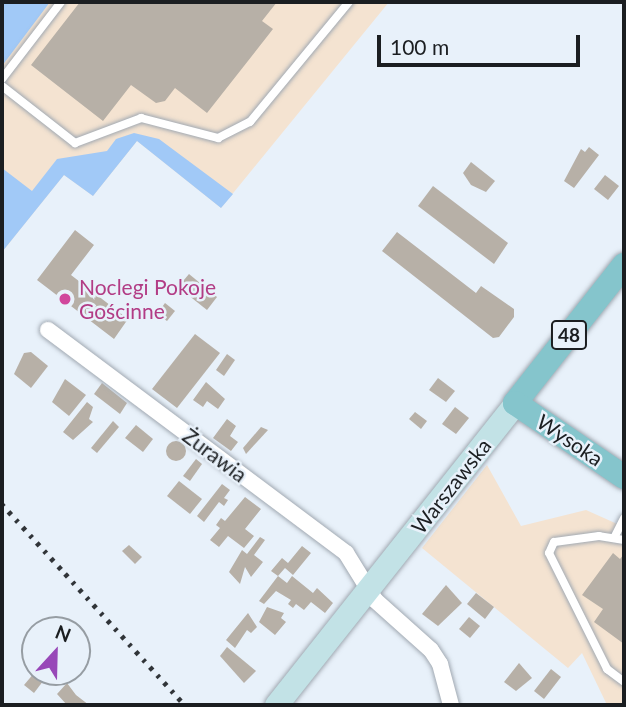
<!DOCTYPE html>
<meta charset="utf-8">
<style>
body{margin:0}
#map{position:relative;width:626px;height:707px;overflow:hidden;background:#e8f1fa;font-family:Lato,sans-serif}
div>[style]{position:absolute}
.industrial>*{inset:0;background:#f4e3d1}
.green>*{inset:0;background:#a1c9f7}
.building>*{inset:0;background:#b7b0a7}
.round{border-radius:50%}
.roads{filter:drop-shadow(0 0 2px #a1a9b2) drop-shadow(0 0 2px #a1a9b2)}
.lane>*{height:8px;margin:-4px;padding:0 4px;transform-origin:4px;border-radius:4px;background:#fff}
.street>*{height:16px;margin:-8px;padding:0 8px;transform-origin:8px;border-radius:8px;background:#fff}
.secondary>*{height:23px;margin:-11.5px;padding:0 11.5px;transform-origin:11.5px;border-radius:11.5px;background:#c2e2e6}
.primary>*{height:24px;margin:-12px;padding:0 12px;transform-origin:12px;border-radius:12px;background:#85c5cc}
.rail>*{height:4.5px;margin-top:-2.25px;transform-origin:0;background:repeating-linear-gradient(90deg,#303438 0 3.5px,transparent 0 10.5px)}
.dots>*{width:19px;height:19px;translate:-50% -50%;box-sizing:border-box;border:4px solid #e8f1fa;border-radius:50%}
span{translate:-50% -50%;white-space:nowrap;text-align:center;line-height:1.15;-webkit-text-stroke:5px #e8f1fa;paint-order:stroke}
.shield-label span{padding:2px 5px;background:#e8f1fa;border:2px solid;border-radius:5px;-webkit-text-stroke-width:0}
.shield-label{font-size:19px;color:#1b1e21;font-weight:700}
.hotel-label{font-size:21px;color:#b23c85}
.left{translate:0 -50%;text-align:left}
.street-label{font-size:21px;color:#1b1e21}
.frame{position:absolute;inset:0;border:4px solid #1b1e21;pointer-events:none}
.north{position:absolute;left:21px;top:616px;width:70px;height:70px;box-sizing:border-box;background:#e8f1fa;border:2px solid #969da3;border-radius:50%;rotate:22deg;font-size:19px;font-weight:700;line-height:28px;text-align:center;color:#1b1e21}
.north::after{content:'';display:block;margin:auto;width:24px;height:32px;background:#9848b8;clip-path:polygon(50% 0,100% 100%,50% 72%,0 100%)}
.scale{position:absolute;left:377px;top:35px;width:203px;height:32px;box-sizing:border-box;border:4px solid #1b1e21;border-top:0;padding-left:9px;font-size:21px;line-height:24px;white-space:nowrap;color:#1b1e21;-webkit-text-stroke:5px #e8f1fa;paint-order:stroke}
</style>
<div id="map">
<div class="industrial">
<div style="clip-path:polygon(2px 2px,389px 2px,221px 208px,137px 141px,93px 196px,64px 175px,2px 252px)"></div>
<div style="clip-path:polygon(487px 465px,521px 526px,586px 510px,624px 527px,624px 705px,607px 705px,582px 653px,568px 668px,422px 548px)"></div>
</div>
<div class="green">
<div style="clip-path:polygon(2px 2px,50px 2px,2px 66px)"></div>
<div style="clip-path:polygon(134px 133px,159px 139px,233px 194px,221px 208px,137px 141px,93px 196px,64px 175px,2px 252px,2px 168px,32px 191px,57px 159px,107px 151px,116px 139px)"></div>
</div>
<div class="building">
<div style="clip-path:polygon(80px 2px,277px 2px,262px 21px,273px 29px,207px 113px,175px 88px,165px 101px,156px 103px,131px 85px,103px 121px,31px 65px)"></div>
<div style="clip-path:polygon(589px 147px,599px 155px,574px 188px,564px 181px,581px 149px,585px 152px)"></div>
<div style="clip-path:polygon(471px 162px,495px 181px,486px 192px,471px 185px,463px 173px)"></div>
<div style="clip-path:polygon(605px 175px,619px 186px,608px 200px,594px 189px)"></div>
<div style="clip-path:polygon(433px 186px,508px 243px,494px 264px,418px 206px)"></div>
<div style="clip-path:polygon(75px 230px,94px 245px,71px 275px,128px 319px,114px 339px,37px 280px)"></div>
<div style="clip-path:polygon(397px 232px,476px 293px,481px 286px,514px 309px,514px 317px,499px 337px,493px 338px,382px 251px)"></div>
<div style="clip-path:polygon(189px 274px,217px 297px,207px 310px,178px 287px)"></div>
<div style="clip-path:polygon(165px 303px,175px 311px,167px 321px,157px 314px)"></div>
<div style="clip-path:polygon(195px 334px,220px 353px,177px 408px,152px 389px)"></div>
<div style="clip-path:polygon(31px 352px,48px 366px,31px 388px,14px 374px,24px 353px)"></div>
<div style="clip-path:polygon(227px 354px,235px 360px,224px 376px,216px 370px)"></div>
<div style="clip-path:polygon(438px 378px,455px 391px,446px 402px,429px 390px)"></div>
<div style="clip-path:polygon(65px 379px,86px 395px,69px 416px,52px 402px)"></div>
<div style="clip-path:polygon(206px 382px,225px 399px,218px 409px,207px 401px,203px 407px,193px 400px)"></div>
<div style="clip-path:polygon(102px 383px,127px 403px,120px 414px,94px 394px)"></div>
<div style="clip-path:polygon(87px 402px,93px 407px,89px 419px,93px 422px,73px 440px,63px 432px)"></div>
<div style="clip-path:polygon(455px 407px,469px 418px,456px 434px,442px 424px)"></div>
<div style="clip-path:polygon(415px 412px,427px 421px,421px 429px,409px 419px)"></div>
<div style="clip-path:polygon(227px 419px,236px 426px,230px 436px,238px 442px,231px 451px,213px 438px)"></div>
<div style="clip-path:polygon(113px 421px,119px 427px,97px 453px,91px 448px)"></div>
<div style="clip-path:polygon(136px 425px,153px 439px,143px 452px,125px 438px)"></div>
<div style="clip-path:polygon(261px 427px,268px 430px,246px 454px,243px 448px)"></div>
<div class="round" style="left:166px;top:441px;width:20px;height:20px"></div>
<div style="clip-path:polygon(196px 459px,202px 464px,190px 481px,183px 476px)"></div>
<div style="clip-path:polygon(179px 481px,202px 499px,190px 514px,167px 496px)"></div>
<div style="clip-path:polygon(222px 484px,230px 490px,224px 498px,228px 500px,224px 506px,219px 502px,204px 522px,197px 516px)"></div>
<div style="clip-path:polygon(245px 497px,261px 509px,245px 529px,254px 536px,244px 548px,228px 536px,219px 547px,210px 540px,220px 528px,216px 525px,221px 518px,225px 521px)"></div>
<div style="clip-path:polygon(260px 537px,265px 540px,254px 555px,263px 562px,251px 577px,245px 567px,240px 584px,229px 572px,242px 550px,247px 554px)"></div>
<div style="clip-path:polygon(129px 545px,142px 557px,135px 564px,122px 551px)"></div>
<div style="clip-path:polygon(302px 546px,311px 553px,293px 575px,285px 568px,278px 576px,271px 571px,282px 558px,288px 563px)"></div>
<div style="clip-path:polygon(613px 553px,620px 559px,624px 554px,624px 644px,594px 622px,603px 609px,582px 595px)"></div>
<div style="clip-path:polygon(278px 576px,287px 583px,292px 576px,313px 593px,317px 588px,333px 603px,325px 613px,311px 602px,304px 610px,296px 604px,293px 608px,288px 604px,291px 600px,276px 591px,264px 604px,259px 601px)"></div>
<div style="clip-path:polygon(446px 585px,462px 603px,438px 626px,422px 614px)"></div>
<div style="clip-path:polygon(476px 593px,494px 607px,485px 619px,467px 604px)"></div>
<div style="clip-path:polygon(267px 607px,284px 613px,281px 618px,286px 622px,275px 635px,259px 622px)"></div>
<div style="clip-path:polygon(248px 613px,257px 627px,251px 633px,247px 630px,235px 648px,226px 640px)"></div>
<div style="clip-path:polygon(469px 617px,480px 626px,470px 638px,459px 629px)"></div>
<div style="clip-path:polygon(227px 647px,256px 671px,244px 683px,220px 656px)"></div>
<div style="clip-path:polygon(519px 663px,532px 678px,516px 691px,504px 682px)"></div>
<div style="clip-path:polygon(551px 669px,561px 677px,544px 699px,534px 691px)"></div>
<div style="clip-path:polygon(35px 672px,50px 672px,34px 693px,24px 685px)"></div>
<div style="clip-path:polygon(67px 683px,76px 695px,89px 705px,67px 705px,57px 694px)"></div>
</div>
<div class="roads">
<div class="lane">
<div style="left:2px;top:79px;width:97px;rotate:-52.5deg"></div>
<div style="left:2px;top:86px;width:93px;rotate:38deg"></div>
<div style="left:75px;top:143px;width:71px;rotate:-20.7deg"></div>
<div style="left:141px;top:118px;width:80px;rotate:14.6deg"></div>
<div style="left:218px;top:138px;width:36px;rotate:-27deg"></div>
<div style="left:250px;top:122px;width:156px;rotate:-50.5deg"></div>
<div style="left:615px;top:536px;width:20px;rotate:-63deg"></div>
<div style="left:624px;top:540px;width:25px;rotate:-171deg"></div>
<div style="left:599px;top:536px;width:45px;rotate:172.4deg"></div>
<div style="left:554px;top:542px;width:12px;rotate:114deg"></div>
<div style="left:549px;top:553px;width:130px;rotate:63.4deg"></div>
<div style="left:607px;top:669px;width:21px;rotate:37deg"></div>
</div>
<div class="street">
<div style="left:48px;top:330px;width:372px;rotate:36.8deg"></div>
<div style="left:346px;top:553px;width:55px;rotate:58.3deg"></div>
<div style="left:375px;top:600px;width:75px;rotate:41.8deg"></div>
<div style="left:431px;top:650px;width:17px;rotate:57deg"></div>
<div style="left:440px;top:664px;width:42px;rotate:75deg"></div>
</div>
<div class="secondary">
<div style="left:276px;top:705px;width:385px;rotate:-51.6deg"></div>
</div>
<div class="primary">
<div style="left:624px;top:265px;width:176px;rotate:128.3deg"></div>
<div style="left:515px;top:403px;width:132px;rotate:34.2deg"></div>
</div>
</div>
<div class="rail">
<div style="left:2px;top:504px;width:272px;rotate:47.7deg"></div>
</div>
<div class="dots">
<div style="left:65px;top:299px;background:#d1479c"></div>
</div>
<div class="shield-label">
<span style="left:569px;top:335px">48</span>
</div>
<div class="hotel-label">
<span class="left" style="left:79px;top:299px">Noclegi Pokoje<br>Gościnne</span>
</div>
<div class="street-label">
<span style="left:570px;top:440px;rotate:34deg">Wysoka</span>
<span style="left:215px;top:455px;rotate:37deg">Żurawia</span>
<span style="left:451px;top:486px;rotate:-52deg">Warszawska</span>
</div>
<div class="frame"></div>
<div class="north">N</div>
<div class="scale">100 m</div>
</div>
